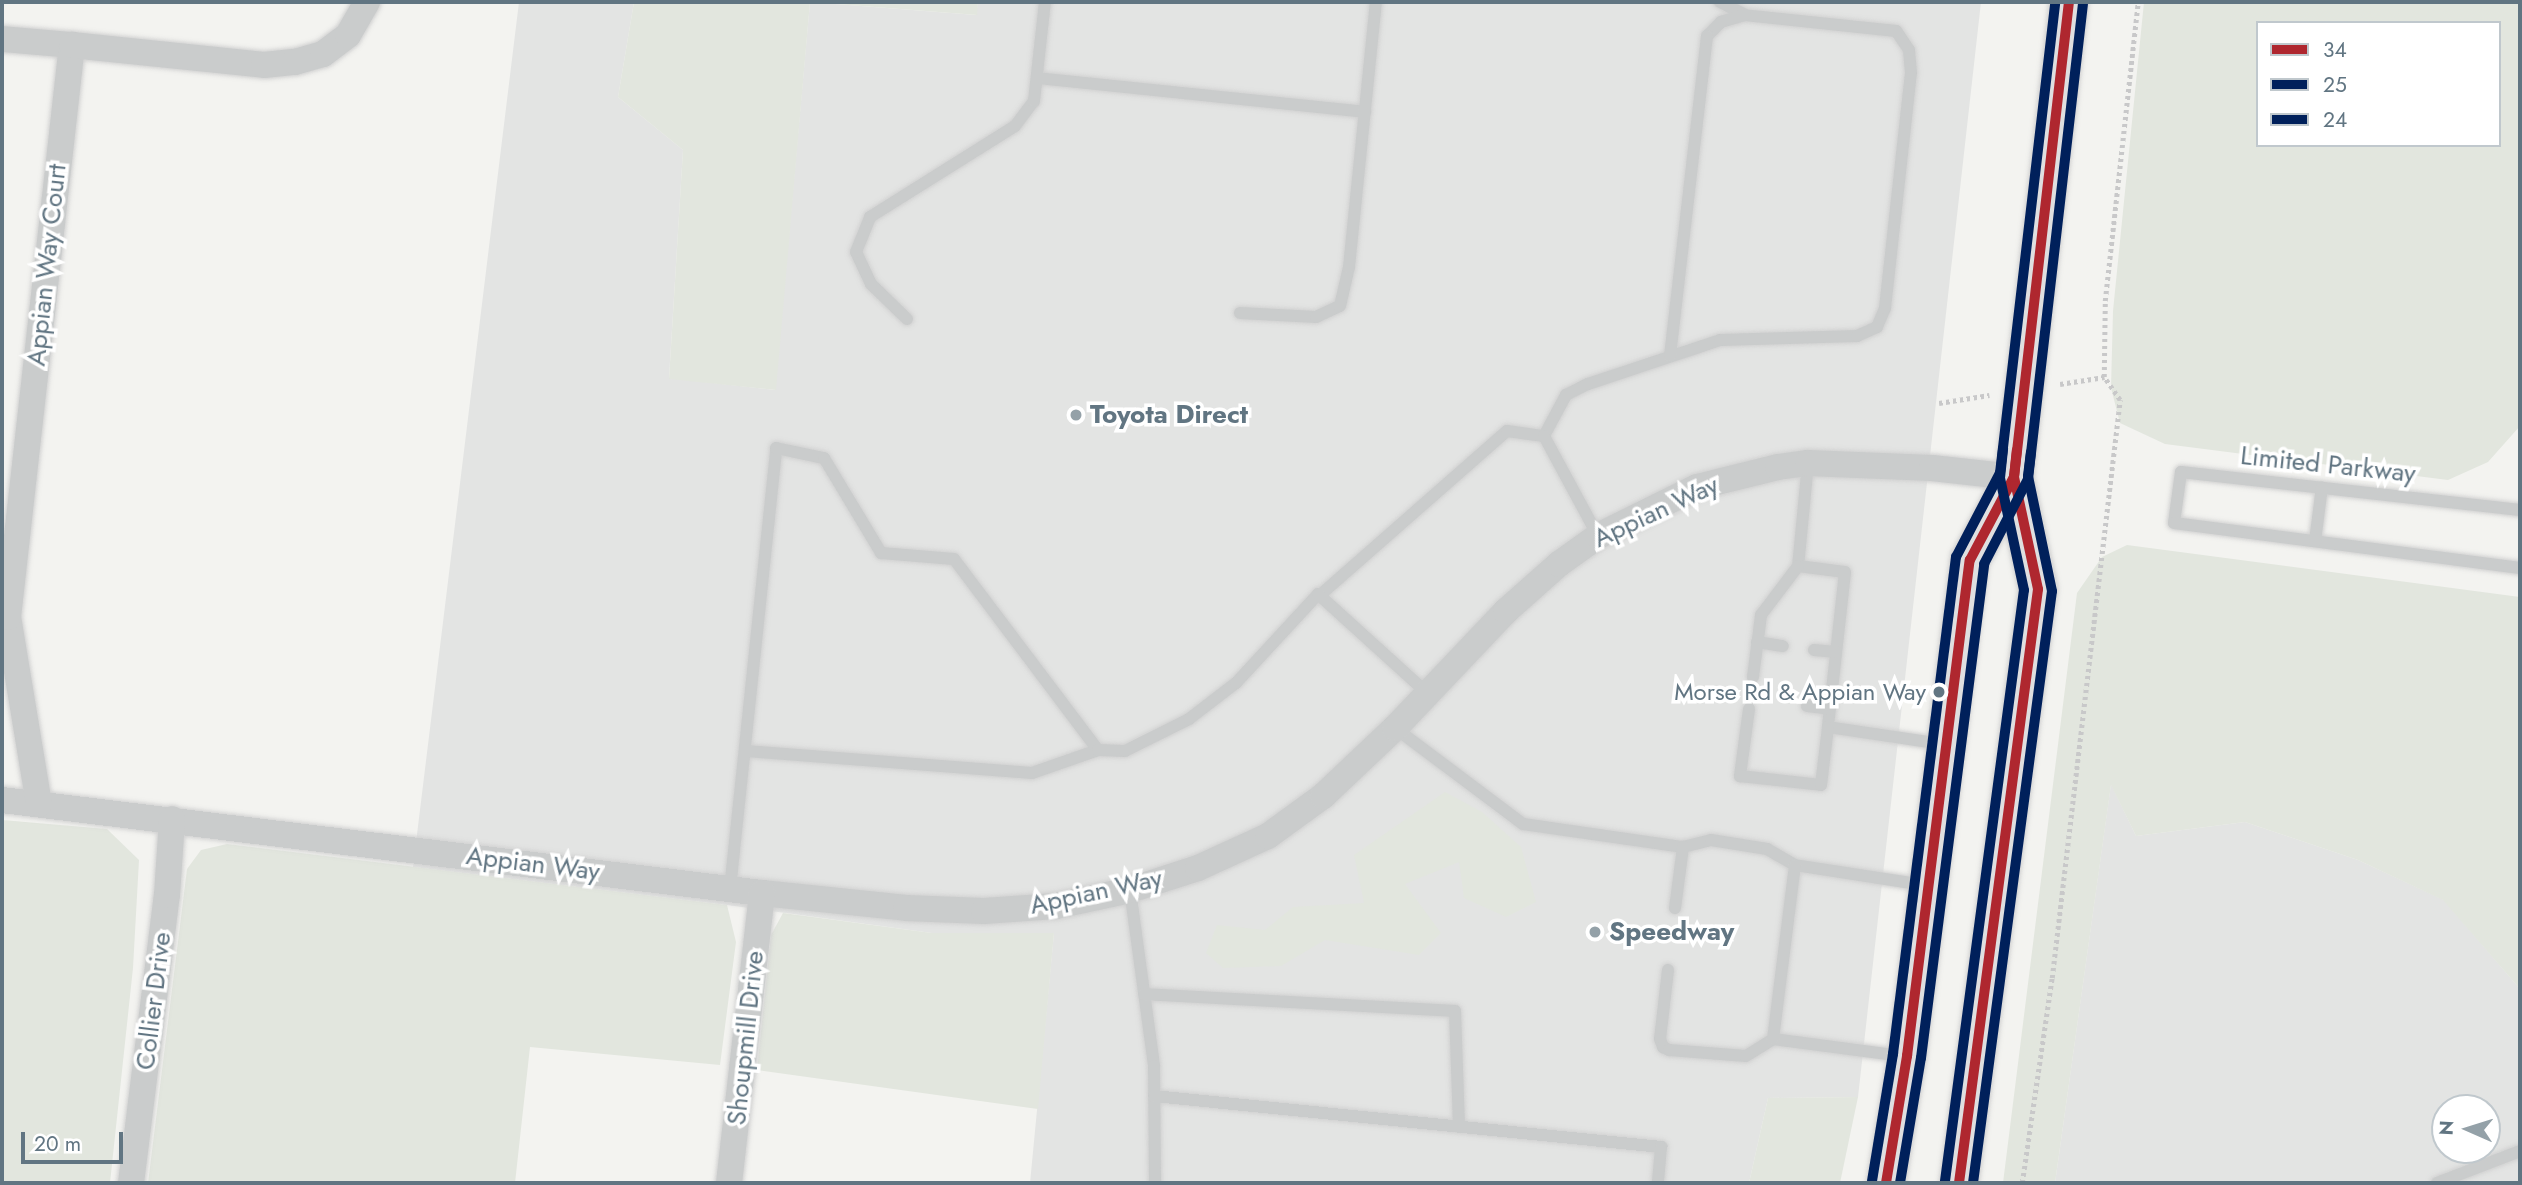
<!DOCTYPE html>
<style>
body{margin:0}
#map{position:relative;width:2522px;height:1185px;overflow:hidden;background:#f3f3f0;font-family:Jost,sans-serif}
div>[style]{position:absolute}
.built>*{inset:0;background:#e3e4e3}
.green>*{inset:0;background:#e2e6de}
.path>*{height:4.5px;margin-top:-2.25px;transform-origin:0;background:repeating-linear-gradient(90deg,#c8c8c9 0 3.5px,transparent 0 7px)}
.roads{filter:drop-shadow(0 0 2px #d1d1d1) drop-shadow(0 0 2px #d1d1d1)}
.service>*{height:12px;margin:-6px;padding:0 6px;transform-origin:6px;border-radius:6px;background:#cacccc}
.minor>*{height:26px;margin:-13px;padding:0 13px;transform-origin:13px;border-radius:13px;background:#cacccc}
.primary>*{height:38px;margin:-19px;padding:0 19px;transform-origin:19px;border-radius:19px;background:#dfdfe0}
.bus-1>*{height:10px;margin:-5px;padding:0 5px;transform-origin:5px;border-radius:5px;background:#af272f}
.bus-2>*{height:10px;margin:-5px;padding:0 5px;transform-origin:5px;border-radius:5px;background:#00205b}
.bus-3>*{height:10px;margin:-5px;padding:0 5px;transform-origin:5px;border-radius:5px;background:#00205b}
.dots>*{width:19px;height:19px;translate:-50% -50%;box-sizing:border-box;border:4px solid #fff;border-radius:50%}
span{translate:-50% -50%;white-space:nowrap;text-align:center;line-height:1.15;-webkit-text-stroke:7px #fff;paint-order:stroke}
.bus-label{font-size:24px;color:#617582}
.right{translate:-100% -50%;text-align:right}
.street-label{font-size:26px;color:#617582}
.poi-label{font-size:26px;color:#617582;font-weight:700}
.left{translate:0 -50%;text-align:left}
.frame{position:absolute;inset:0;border:4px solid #617582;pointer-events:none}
.legend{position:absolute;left:2256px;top:21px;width:245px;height:126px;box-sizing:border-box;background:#fff;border:2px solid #c0c8cd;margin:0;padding:9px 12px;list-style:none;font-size:21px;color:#617582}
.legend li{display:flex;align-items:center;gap:14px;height:35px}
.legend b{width:35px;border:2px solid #c0c8cd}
.north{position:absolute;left:2431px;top:1094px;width:70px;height:70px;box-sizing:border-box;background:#fff;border:2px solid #c0c8cd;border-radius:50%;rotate:273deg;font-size:19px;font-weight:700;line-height:28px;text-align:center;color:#617582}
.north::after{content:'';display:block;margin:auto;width:24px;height:32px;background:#94a1a8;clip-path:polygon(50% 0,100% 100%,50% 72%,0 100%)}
.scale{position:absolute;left:21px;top:1132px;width:102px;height:32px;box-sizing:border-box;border:4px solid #617582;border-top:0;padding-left:9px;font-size:21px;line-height:24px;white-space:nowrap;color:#617582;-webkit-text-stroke:5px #fff;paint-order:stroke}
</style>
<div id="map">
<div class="built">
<div style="clip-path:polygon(519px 2px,634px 2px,618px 97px,683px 150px,669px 378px,775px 390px,810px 2px,976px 15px,978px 2px,1981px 2px,1858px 1097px,1768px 1098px,1749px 1183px,1030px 1183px,1054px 933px,932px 933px,727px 905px,413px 867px)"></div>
<div style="clip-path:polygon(evenodd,2111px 784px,2136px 836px,2245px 822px,2358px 860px,2444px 900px,2520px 989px,2520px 1183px,2055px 1183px,2111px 784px,2445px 1108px,2487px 1108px,2487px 1150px,2445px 1150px,2445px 1108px)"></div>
</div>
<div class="green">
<div style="clip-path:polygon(634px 2px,810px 2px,776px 390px,669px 379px,683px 150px,618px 97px)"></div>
<div style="clip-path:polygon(811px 2px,978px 2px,977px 15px)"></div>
<div style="clip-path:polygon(evenodd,2144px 2px,2520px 2px,2520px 426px,2488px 462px,2448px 480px,2165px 444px,2120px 423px,2111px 388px,2113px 311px,2144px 2px,2258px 23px,2499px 23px,2499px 145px,2258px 145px,2258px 23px)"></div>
<div style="clip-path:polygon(2127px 545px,2520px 597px,2520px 989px,2443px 900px,2358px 860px,2245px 822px,2136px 836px,2111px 785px,2055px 1183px,2003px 1183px,2077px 593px,2102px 557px)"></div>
<div style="clip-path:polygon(1445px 792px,1482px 812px,1521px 847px,1536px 902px,1506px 917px,1464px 898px,1459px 862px,1405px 884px,1441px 933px,1419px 955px,1325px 940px,1281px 966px,1223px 968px,1206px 953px,1217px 925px,1265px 930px,1293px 907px,1364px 903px,1354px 855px)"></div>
<div style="clip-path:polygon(2px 820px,107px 829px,139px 860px,133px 968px,110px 1183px,2px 1183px)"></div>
<div style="clip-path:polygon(227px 844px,727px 905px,736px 942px,720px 1065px,530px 1047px,515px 1183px,148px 1183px,187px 869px,201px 850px)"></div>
<div style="clip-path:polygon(783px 913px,932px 933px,1054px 933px,1038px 1109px,757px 1070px,771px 935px)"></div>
<div style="clip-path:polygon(1858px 1097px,1840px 1183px,1749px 1183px,1768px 1098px)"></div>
</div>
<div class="path">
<div style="left:2060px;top:384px;width:45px;rotate:-9deg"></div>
<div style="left:1939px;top:403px;width:51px;rotate:-9.1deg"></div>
<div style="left:2022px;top:1183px;width:207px;rotate:-81.7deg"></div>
<div style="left:2052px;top:978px;width:582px;rotate:-83.29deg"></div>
<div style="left:2120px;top:400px;width:28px;rotate:-125deg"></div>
<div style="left:2104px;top:377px;width:76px;rotate:-89.2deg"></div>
<div style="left:2105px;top:301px;width:301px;rotate:-83.7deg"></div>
</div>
<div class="roads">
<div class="service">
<div style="left:1720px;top:2px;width:28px;rotate:27deg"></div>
<div style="left:1037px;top:78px;width:330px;rotate:5.9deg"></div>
<div style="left:1240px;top:313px;width:76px;rotate:3deg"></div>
<div style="left:1316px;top:317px;width:26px;rotate:-25deg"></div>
<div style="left:1340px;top:306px;width:40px;rotate:-77deg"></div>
<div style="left:1349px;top:267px;width:266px;rotate:-84.2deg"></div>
<div style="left:907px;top:319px;width:50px;rotate:-135.8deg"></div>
<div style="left:871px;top:284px;width:35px;rotate:-115deg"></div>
<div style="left:856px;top:252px;width:38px;rotate:-68deg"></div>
<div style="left:870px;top:217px;width:171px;rotate:-32.1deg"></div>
<div style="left:1015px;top:126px;width:31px;rotate:-53deg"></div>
<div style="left:1034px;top:101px;width:100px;rotate:-83.7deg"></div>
<div style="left:1544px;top:436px;width:47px;rotate:-61.8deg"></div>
<div style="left:1566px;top:395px;width:25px;rotate:-27deg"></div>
<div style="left:1588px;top:384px;width:139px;rotate:-18.4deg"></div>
<div style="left:1720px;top:340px;width:137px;rotate:-1.7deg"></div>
<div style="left:1857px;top:336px;width:22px;rotate:-24deg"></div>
<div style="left:1877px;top:327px;width:21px;rotate:-67deg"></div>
<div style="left:1885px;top:308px;width:236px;rotate:-83.7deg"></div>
<div style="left:1911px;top:73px;width:23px;rotate:-95deg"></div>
<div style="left:1909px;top:50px;width:23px;rotate:-124deg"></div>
<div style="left:1896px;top:31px;width:152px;rotate:-174deg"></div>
<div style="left:1745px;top:15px;width:25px;rotate:164deg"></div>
<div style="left:1721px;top:22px;width:20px;rotate:135deg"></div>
<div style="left:1707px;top:36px;width:322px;rotate:96.6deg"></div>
<div style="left:1808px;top:463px;width:103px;rotate:95.5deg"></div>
<div style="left:1798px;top:566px;width:47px;rotate:7.3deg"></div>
<div style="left:1845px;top:572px;width:156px;rotate:96.3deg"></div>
<div style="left:1828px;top:727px;width:115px;rotate:8.5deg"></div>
<div style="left:2520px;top:510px;width:341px;rotate:-173.6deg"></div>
<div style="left:2181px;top:472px;width:51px;rotate:97.8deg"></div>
<div style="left:2174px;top:523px;width:349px;rotate:7.4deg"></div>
<div style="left:2315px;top:541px;width:54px;rotate:-82.6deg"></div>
<div style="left:1319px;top:596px;width:250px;rotate:-41.3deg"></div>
<div style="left:1507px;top:431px;width:37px;rotate:8deg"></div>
<div style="left:1544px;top:436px;width:114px;rotate:61.6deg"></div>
<div style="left:1757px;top:642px;width:26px;rotate:9deg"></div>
<div style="left:1814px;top:650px;width:22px;rotate:5deg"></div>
<div style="left:1753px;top:677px;width:63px;rotate:-82.6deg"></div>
<div style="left:1761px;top:615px;width:61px;rotate:-52.9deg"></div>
<div style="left:1807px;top:706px;width:23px;rotate:7deg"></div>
<div style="left:1749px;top:709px;width:68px;rotate:97.7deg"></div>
<div style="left:1740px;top:776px;width:81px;rotate:6.3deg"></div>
<div style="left:1821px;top:785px;width:58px;rotate:-83.1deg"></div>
<div style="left:1395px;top:728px;width:160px;rotate:36.9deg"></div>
<div style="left:1523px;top:824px;width:162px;rotate:8.2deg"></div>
<div style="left:1683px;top:847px;width:29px;rotate:-14deg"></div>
<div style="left:1711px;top:840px;width:57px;rotate:9.1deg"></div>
<div style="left:1767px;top:849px;width:32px;rotate:30deg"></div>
<div style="left:1795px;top:865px;width:131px;rotate:8.8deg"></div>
<div style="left:746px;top:751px;width:287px;rotate:4.4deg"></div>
<div style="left:1032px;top:773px;width:70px;rotate:-19.2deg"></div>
<div style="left:730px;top:889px;width:443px;rotate:-84deg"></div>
<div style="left:776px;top:448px;width:49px;rotate:11.8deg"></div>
<div style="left:824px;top:458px;width:111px;rotate:59deg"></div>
<div style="left:881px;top:553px;width:73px;rotate:4.7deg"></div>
<div style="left:954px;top:559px;width:239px;rotate:53deg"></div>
<div style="left:1098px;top:750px;width:27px;rotate:2deg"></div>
<div style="left:1125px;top:751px;width:72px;rotate:-26.6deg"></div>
<div style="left:1189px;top:719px;width:59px;rotate:-37.5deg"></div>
<div style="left:1236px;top:683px;width:121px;rotate:-47.3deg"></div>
<div style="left:1318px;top:594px;width:147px;rotate:42.2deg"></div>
<div style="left:1130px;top:890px;width:178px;rotate:82.2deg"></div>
<div style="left:1154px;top:1066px;width:117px;rotate:89.5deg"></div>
<div style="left:1675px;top:908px;width:62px;rotate:-82.5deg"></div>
<div style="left:1668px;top:970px;width:69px;rotate:96.6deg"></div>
<div style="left:1660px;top:1039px;width:9px;rotate:69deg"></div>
<div style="left:1663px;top:1047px;width:7px;rotate:27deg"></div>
<div style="left:1669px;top:1050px;width:77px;rotate:4.5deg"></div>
<div style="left:1746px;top:1056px;width:32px;rotate:-32deg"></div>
<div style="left:1773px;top:1039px;width:131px;rotate:7.5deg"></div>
<div style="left:1144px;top:994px;width:311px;rotate:3.1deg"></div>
<div style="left:1455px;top:1011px;width:116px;rotate:88deg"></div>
<div style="left:1773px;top:1039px;width:175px;rotate:-82.8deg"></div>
<div style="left:1154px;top:1096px;width:510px;rotate:5.74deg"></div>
<div style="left:1661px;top:1147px;width:36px;rotate:95deg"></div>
<div style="left:2437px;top:1183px;width:89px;rotate:-21.1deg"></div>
</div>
<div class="minor">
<div style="left:2px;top:39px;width:70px;rotate:4.9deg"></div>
<div style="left:2px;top:800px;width:766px;rotate:6.98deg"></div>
<div style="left:762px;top:893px;width:145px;rotate:5.9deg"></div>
<div style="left:906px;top:908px;width:78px;rotate:2.2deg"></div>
<div style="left:984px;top:911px;width:72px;rotate:-4deg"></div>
<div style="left:1056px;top:906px;width:76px;rotate:-12.2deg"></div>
<div style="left:1130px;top:890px;width:71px;rotate:-17.9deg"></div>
<div style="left:1198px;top:868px;width:77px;rotate:-24.6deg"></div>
<div style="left:1268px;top:836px;width:68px;rotate:-36deg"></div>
<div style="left:1323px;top:796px;width:99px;rotate:-43.4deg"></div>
<div style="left:1395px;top:728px;width:161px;rotate:-46.5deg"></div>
<div style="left:1506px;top:611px;width:71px;rotate:-41.6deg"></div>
<div style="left:1559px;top:564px;width:48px;rotate:-35.7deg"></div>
<div style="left:1598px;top:536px;width:110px;rotate:-26.3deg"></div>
<div style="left:1697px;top:487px;width:83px;rotate:-13.9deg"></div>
<div style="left:1778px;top:467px;width:30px;rotate:-8deg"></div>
<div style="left:1808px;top:463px;width:124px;rotate:2.3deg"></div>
<div style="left:1932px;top:468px;width:82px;rotate:6.3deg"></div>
<div style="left:39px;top:804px;width:190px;rotate:-99.4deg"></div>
<div style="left:8px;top:617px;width:576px;rotate:-83.62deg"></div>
<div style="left:72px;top:45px;width:193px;rotate:5.9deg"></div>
<div style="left:264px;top:65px;width:31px;rotate:-6deg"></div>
<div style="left:295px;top:62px;width:29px;rotate:-16deg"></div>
<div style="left:323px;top:54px;width:31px;rotate:-37deg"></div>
<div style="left:348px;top:35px;width:38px;rotate:-60deg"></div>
<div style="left:131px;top:1183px;width:290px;rotate:-82.9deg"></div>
<div style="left:167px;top:895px;width:76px;rotate:-86.2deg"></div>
<div style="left:729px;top:1183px;width:292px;rotate:-83.5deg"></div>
</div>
<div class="primary">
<div style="left:1886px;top:1183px;width:129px;rotate:-80.6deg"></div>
<div style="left:1907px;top:1056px;width:500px;rotate:-82.8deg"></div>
<div style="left:1970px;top:560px;width:94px;rotate:-62.1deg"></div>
<div style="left:2014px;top:477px;width:478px;rotate:-83.4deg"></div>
<div style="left:1959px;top:1183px;width:599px;rotate:-82.42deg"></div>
<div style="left:2038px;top:589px;width:115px;rotate:-102.1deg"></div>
</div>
</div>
<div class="bus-1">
<div style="left:1886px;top:1183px;width:129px;rotate:-80.6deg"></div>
<div style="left:1907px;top:1056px;width:500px;rotate:-82.8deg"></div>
<div style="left:1970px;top:560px;width:94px;rotate:-62.1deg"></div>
<div style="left:2014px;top:477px;width:478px;rotate:-83.4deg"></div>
<div style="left:1959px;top:1183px;width:599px;rotate:-82.42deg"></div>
<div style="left:2038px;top:589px;width:115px;rotate:-102.1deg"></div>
<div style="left:2014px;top:477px;width:27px;rotate:-84deg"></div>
</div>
<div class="bus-2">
<div style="left:1900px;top:1183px;width:127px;rotate:-80.5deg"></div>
<div style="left:1921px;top:1058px;width:498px;rotate:-82.7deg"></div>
<div style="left:1984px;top:564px;width:96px;rotate:-62.6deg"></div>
<div style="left:2028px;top:479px;width:478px;rotate:-83.4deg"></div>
<div style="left:1973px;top:1183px;width:597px;rotate:-82.4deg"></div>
<div style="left:2052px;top:591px;width:117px;rotate:-101.8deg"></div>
<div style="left:2028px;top:476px;width:24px;rotate:-83deg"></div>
</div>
<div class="bus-3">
<div style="left:1872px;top:1181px;width:129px;rotate:-80.6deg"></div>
<div style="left:1893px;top:1054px;width:501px;rotate:-82.78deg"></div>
<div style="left:1956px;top:557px;width:95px;rotate:-62.4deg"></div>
<div style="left:2000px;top:473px;width:474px;rotate:-83.3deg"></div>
<div style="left:1945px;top:1181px;width:596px;rotate:-82.39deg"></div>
<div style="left:2024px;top:590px;width:115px;rotate:-102.1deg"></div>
<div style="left:2000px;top:478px;width:30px;rotate:-84deg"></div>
</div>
<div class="dots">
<div style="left:1076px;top:415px;background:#94a1a8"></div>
<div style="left:1939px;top:692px;background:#617582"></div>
<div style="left:1595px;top:932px;background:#94a1a8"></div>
</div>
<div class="bus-label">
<span class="right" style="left:1926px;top:692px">Morse Rd &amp; Appian Way</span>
</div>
<div class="street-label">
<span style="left:47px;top:265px;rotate:-84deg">Appian Way Court</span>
<span style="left:2328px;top:465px;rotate:6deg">Limited Parkway</span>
<span style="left:1656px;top:512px;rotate:-25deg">Appian Way</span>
<span style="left:533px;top:864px;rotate:7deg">Appian Way</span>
<span style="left:1096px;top:892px;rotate:-12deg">Appian Way</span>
<span style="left:154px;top:1001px;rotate:-83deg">Collier Drive</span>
<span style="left:746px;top:1038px;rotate:-84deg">Shoupmill Drive</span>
</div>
<div class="poi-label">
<span class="left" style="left:1090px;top:415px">Toyota Direct</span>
<span class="left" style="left:1609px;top:932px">Speedway</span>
</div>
<div class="frame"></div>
<ul class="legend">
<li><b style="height:9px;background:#af272f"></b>34</li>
<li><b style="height:9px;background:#00205b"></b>25</li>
<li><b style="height:9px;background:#00205b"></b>24</li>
</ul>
<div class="north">N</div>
<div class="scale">20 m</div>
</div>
